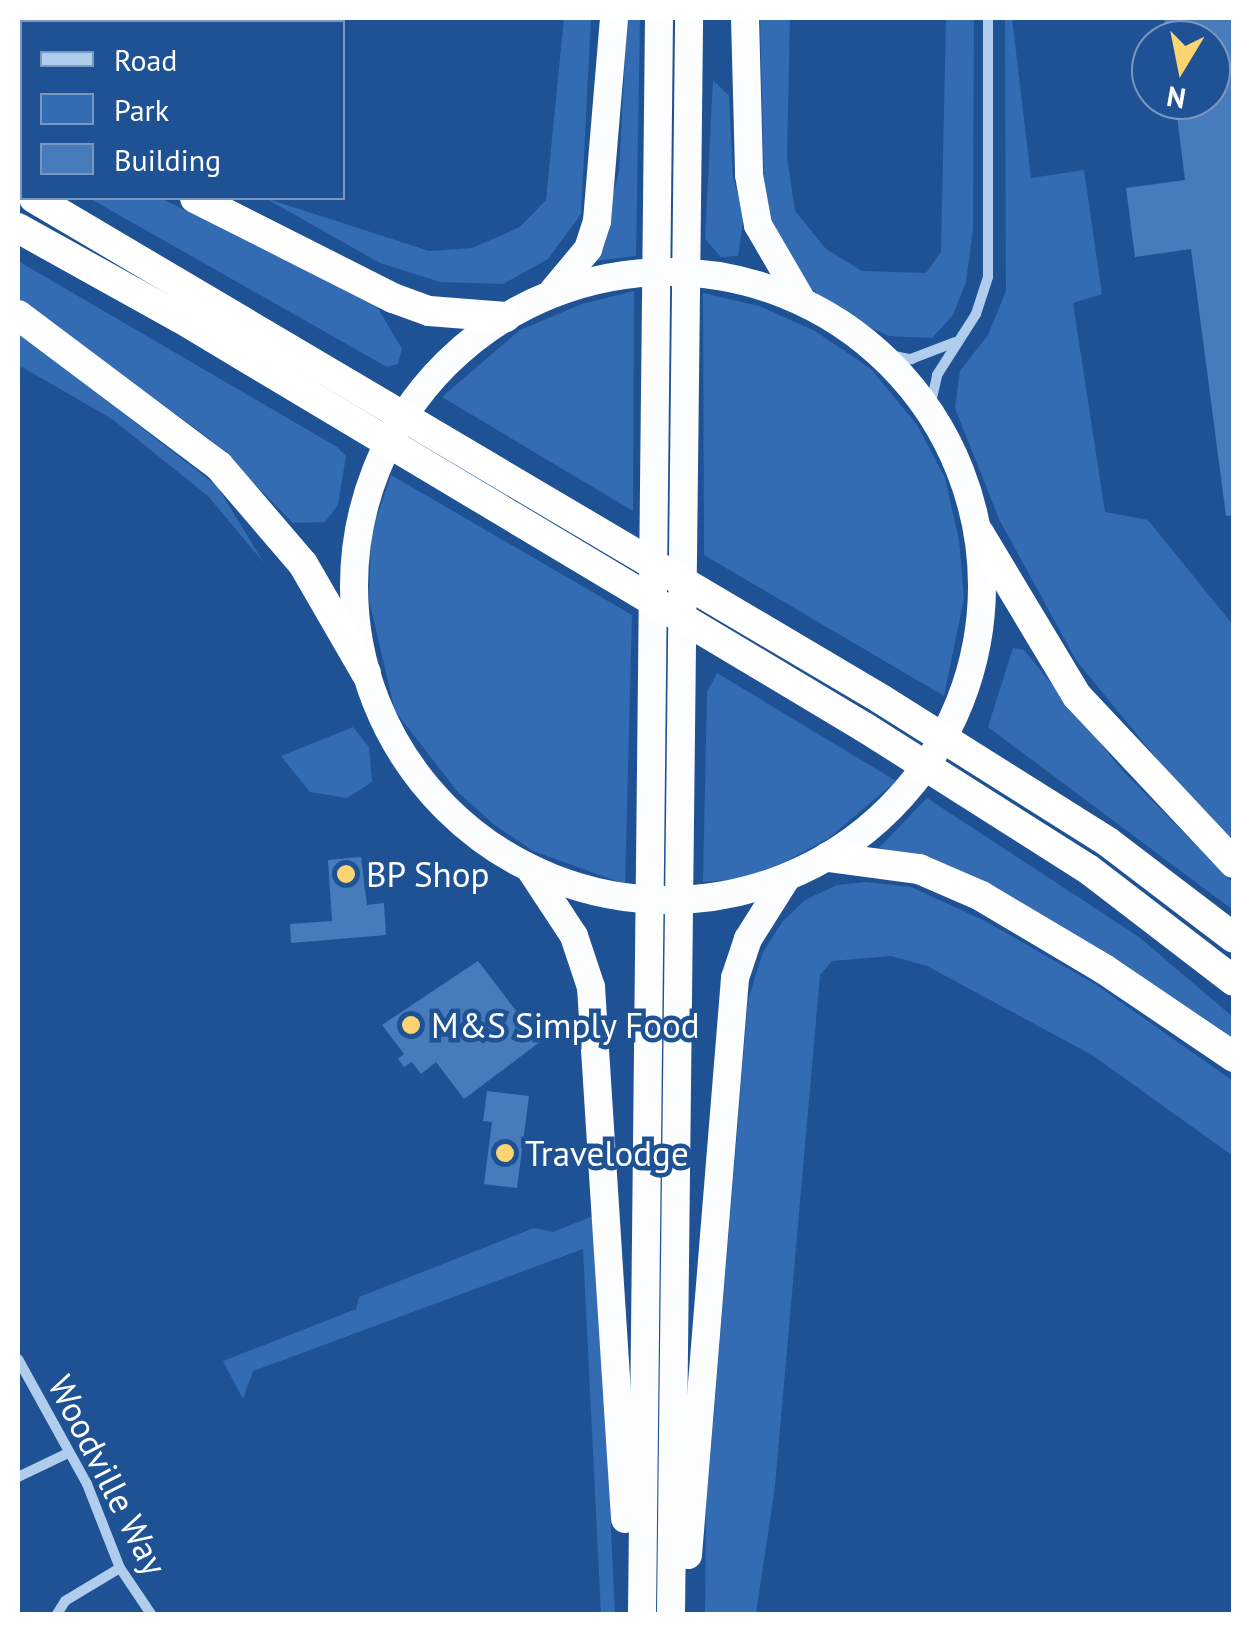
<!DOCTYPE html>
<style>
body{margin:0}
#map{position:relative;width:1251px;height:1632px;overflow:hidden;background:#1f5294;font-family:"PT Sans",sans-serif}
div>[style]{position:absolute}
.green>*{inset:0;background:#336cb2}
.building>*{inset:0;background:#477bbb}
.minor>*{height:10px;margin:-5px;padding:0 5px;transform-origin:5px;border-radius:5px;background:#b1cdee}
.trunk>*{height:28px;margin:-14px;padding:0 14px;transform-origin:14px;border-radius:14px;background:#fcfdff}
.trunk>.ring{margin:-14px;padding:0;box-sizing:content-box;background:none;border:28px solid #fcfdff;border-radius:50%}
.motorway>*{height:30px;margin:-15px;padding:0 15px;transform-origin:15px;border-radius:15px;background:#fff}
.dots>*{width:28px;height:28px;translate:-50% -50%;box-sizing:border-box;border:5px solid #1f5294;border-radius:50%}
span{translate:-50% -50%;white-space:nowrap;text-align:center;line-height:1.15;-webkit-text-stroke:9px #1f5294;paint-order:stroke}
.poi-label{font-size:35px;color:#fff}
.left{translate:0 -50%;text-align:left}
.street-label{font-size:35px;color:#fff}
.frame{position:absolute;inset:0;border:20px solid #fff;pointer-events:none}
.legend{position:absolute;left:20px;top:20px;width:325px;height:180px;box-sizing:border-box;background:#1f5294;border:2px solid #7997bf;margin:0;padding:12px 18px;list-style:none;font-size:30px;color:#fff}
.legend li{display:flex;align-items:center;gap:20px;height:50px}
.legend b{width:50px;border:2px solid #7997bf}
.north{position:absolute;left:1131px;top:20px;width:100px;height:100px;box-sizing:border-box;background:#1f5294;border:2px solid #7997bf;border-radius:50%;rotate:190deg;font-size:28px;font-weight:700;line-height:40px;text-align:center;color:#fff}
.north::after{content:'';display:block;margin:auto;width:35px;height:45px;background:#fcd471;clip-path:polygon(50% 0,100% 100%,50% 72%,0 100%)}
</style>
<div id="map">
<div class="green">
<div style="clip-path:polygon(564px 18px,591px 18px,581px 214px,548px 259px,503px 284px,440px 282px,380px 263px,265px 198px,429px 251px,472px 248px,520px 227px,546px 200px)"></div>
<div style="clip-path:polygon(627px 18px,640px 18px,636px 256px,595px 261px,619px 172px)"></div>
<div style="clip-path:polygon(760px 18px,790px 18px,787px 157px,795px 211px,826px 249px,862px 271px,926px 273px,941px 252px,946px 18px,974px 18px,973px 229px,966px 282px,953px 315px,932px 338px,889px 336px,840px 314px,807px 285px,765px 220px)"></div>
<div style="clip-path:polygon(1005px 18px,1012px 18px,1031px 178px,1084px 170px,1102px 294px,1073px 303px,1105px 512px,1148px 520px,1233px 625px,1233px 840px,1184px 792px,1076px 660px,999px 519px,955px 408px,960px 371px,988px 335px,1006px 291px)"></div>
<div style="clip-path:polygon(713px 80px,729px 96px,733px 177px,744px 215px,738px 256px,721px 257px,705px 239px)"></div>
<div style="clip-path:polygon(89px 198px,160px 198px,345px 286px,377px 307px,402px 349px,398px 364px,387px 367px)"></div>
<div style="clip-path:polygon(18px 261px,337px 447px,346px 456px,338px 505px,325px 522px,293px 523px,210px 439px,18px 300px)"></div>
<div style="clip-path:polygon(634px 291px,633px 511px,442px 397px,520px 330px,582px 304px)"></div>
<div style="clip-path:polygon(703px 293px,759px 306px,815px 331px,871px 369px,917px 425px,945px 478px,959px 540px,964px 598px,944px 696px,704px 555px)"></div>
<div style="clip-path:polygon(18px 332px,217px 486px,264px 563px,208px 496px,112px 419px,22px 367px,18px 370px)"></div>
<div style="clip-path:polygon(391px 475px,632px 615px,625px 884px,533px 851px,492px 823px,457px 791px,395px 711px,369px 600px,371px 534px)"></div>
<div style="clip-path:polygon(1013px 648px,1024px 650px,1122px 770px,1233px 883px,1233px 910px,988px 727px)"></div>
<div style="clip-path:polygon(717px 673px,896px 781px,829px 838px,785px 862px,740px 879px,703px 882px,707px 692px)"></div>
<div style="clip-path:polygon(353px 727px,369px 747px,372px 782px,347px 798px,310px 792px,281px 756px)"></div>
<div style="clip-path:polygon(927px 798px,1139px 937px,1233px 1017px,1233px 1043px,1057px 925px,926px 857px,879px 848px)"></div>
<div style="clip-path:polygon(866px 882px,911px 887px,987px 922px,1095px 984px,1233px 1081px,1233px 1156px,1092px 1055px,927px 966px,891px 956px,832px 961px,820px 975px,775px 1486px,756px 1614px,705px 1614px,706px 1508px,748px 1000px,763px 952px,783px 921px,805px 900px,837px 885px)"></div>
<div style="clip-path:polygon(596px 1215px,615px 1614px,601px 1614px,583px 1249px,253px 1371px,243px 1399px,223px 1361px,356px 1309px,359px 1297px,534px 1228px,553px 1232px)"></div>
</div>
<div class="building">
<div style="clip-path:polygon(1164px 18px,1234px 18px,1234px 515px,1226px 516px,1191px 249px,1135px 257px,1126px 188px,1185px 180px,1175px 100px,1211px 100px,1211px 40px,1167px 40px)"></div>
<div style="clip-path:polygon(361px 857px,367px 905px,384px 903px,386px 935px,291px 943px,290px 924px,332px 921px,328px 860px)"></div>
<div style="clip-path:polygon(478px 961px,540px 1042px,464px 1099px,436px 1062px,421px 1074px,412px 1062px,404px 1067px,398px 1059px,404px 1054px,382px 1025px)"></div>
<div style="clip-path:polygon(487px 1091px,529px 1096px,517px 1188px,484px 1184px,492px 1122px,483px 1121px)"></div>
</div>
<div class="minor">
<div style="left:879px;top:353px;width:33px;rotate:11deg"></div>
<div style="left:911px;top:359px;width:47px;rotate:-21.1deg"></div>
<div style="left:929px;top:411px;width:37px;rotate:-77deg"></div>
<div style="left:937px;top:375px;width:72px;rotate:-57.4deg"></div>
<div style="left:976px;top:314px;width:39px;rotate:-72deg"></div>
<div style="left:988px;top:277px;width:259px;rotate:-90deg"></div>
<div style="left:18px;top:1359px;width:143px;rotate:61.1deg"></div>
<div style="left:87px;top:1484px;width:90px;rotate:68.6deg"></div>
<div style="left:120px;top:1568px;width:55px;rotate:56deg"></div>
<div style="left:18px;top:1477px;width:55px;rotate:-25.6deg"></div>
<div style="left:57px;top:1614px;width:15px;rotate:-58deg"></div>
<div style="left:65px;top:1601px;width:64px;rotate:-31deg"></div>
</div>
<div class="trunk">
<div style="left:745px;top:18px;width:157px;rotate:88.5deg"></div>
<div style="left:749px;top:175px;width:51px;rotate:79.8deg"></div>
<div style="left:758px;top:225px;width:88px;rotate:59.9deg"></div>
<div class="ring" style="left:354px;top:272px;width:600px;height:600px"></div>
<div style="left:553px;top:291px;width:55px;rotate:-50.2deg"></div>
<div style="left:588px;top:249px;width:29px;rotate:-72deg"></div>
<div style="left:597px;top:221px;width:204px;rotate:-85.2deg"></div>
<div style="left:530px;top:869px;width:80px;rotate:56.7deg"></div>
<div style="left:574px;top:936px;width:54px;rotate:71.6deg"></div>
<div style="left:591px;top:987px;width:533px;rotate:86.34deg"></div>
<div style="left:688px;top:1555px;width:579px;rotate:-85.34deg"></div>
<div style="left:735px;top:978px;width:41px;rotate:-71.6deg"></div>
<div style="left:748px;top:939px;width:73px;rotate:-57.8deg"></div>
<div style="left:642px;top:1614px;width:1596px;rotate:-89.39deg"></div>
<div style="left:671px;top:1614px;width:1596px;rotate:-89.35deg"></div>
</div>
<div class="motorway">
<div style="left:18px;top:111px;width:4px;rotate:27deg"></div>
<div style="left:34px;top:198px;width:984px;rotate:30.6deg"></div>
<div style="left:881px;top:699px;width:268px;rotate:32.2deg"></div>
<div style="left:1108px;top:842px;width:158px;rotate:37.3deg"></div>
<div style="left:195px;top:198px;width:222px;rotate:26.8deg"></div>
<div style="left:393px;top:298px;width:38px;rotate:20deg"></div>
<div style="left:429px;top:311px;width:77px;rotate:4.5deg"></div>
<div style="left:18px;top:228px;width:185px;rotate:29.1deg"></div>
<div style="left:180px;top:318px;width:797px;rotate:30.88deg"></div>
<div style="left:864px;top:727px;width:265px;rotate:32.4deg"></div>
<div style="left:1088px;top:869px;width:184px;rotate:37.5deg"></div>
<div style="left:18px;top:315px;width:251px;rotate:36.9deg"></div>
<div style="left:219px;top:466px;width:129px;rotate:49.4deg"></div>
<div style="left:303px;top:564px;width:126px;rotate:60deg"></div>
<div style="left:979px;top:533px;width:190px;rotate:59deg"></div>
<div style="left:1077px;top:696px;width:229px;rotate:46.8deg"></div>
<div style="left:828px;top:857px;width:92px;rotate:7.5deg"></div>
<div style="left:919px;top:869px;width:68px;rotate:23.5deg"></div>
<div style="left:981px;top:896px;width:143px;rotate:30.7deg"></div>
<div style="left:1104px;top:969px;width:157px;rotate:34.1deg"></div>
</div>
<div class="dots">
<div style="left:346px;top:874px;background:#fcd471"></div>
<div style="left:411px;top:1025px;background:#fcd471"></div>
<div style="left:505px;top:1153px;background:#fcd471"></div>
</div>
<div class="poi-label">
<span class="left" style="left:366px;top:874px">BP Shop</span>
<span class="left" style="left:431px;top:1025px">M&amp;S Simply Food</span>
<span class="left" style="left:525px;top:1153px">Travelodge</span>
</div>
<div class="street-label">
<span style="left:108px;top:1475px;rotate:63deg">Woodville Way</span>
</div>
<div class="frame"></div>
<ul class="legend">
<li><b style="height:12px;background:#b1cdee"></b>Road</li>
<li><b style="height:28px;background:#336cb2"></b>Park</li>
<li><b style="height:28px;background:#477bbb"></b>Building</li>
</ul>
<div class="north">N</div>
</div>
